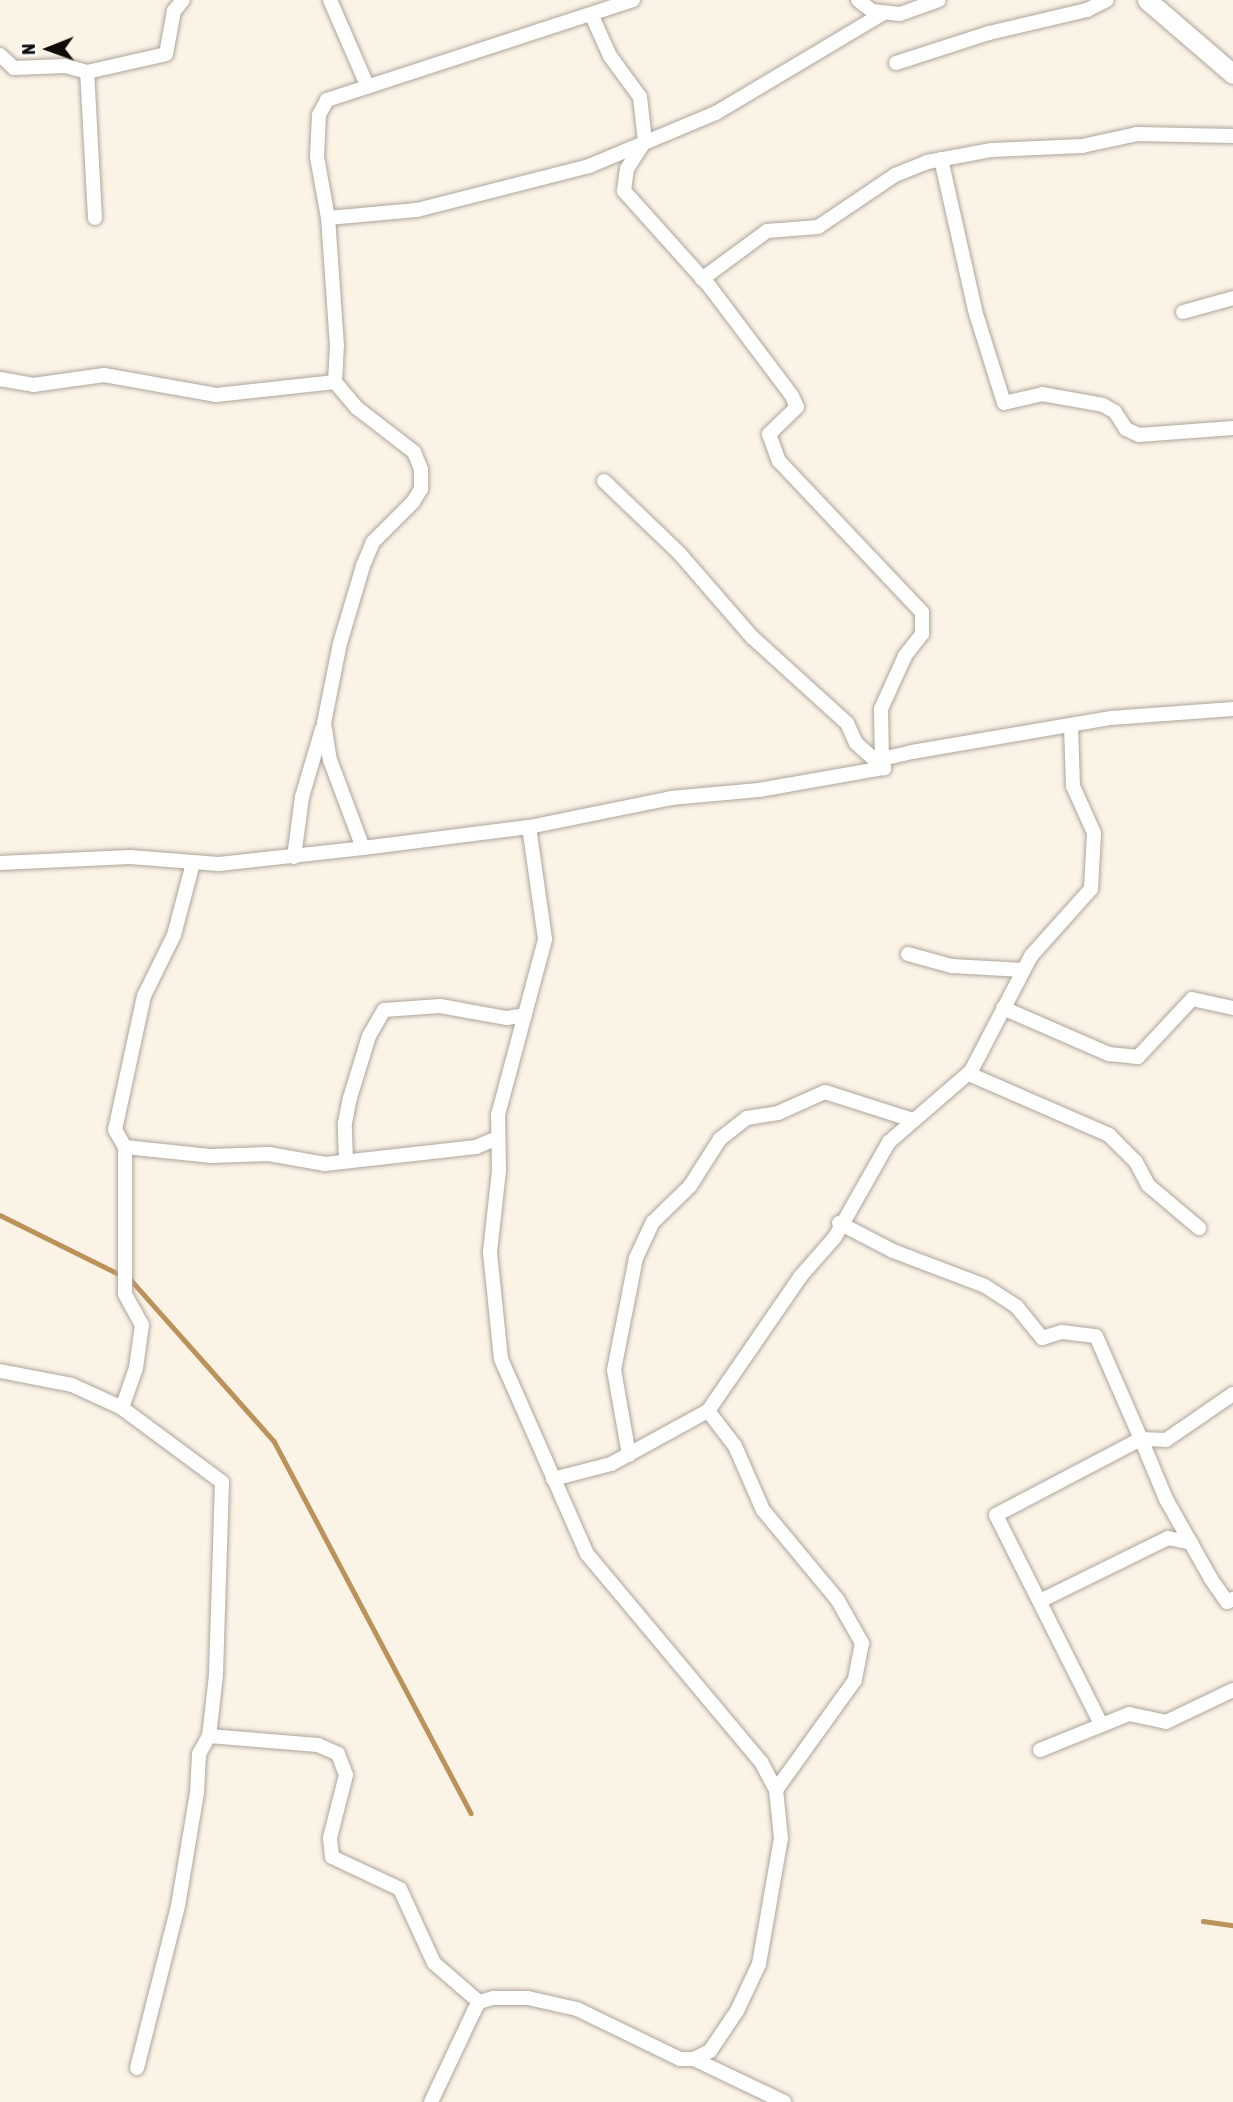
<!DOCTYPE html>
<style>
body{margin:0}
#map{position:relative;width:1233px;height:2102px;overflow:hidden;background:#fcf3e7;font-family:"Asap Condensed",sans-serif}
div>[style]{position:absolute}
.stream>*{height:4.5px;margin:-2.25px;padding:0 2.25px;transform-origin:2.25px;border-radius:2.25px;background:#ba925a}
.roads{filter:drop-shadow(0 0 2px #aea59a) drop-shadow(0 0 2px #aea59a)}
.street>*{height:14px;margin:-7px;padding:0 7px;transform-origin:7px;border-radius:7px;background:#fff}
.secondary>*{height:19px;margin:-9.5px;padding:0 9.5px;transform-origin:9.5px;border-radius:9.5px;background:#fff}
span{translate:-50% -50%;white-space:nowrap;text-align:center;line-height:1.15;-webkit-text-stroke:7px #fff;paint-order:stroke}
.north{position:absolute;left:14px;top:14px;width:70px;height:70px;-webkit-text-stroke:5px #fff;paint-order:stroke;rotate:269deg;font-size:19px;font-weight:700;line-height:28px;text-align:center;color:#0f0c08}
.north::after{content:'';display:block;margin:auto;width:24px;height:32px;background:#0f0c08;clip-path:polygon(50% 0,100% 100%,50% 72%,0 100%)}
</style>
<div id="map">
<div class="stream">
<div style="left:0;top:1215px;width:146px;rotate:26.4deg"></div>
<div style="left:131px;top:1280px;width:215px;rotate:48.4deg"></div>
<div style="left:274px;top:1441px;width:421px;rotate:62.1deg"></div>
<div style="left:1203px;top:1921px;width:30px;rotate:8deg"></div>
</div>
<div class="roads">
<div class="street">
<div style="left:330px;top:0;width:93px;rotate:66.5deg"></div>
<div style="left:858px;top:0;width:18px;rotate:38deg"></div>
<div style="left:872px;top:11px;width:28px;rotate:6deg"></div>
<div style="left:900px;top:14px;width:41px;rotate:-19.7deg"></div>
<div style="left:592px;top:16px;width:44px;rotate:65.8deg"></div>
<div style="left:610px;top:56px;width:51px;rotate:53.8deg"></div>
<div style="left:640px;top:97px;width:44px;rotate:83.5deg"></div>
<div style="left:645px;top:141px;width:33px;rotate:123deg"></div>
<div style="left:627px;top:169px;width:22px;rotate:98deg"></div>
<div style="left:624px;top:191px;width:129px;rotate:48.1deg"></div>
<div style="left:710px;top:287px;width:136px;rotate:53deg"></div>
<div style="left:792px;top:396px;width:12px;rotate:66deg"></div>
<div style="left:797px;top:407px;width:39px;rotate:136deg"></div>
<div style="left:769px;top:434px;width:29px;rotate:70deg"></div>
<div style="left:779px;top:461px;width:208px;rotate:46.6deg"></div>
<div style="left:922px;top:612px;width:22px;rotate:90deg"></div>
<div style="left:922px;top:634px;width:28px;rotate:128deg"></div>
<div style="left:905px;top:656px;width:58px;rotate:114.4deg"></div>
<div style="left:881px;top:709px;width:50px;rotate:88.9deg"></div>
<div style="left:0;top:55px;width:19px;rotate:43deg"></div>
<div style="left:14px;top:68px;width:51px;rotate:-2.2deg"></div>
<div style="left:65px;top:66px;width:23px;rotate:15deg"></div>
<div style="left:896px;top:63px;width:98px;rotate:-17.9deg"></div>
<div style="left:989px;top:33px;width:101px;rotate:-13.2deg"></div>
<div style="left:1087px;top:10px;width:22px;rotate:-27deg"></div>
<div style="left:941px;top:159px;width:159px;rotate:77.3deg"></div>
<div style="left:976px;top:314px;width:93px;rotate:72.5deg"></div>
<div style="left:1004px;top:403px;width:39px;rotate:-13deg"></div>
<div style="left:1042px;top:394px;width:62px;rotate:10.2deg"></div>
<div style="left:1103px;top:405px;width:14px;rotate:30deg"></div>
<div style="left:1115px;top:412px;width:20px;rotate:57deg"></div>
<div style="left:1126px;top:429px;width:14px;rotate:25deg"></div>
<div style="left:1139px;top:435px;width:94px;rotate:-4.3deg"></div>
<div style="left:95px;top:218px;width:146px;rotate:-93.1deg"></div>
<div style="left:87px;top:72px;width:81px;rotate:-12.8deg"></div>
<div style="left:166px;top:54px;width:44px;rotate:-79.5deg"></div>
<div style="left:174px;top:11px;width:14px;rotate:-51deg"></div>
<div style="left:328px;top:218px;width:89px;rotate:-5.1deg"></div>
<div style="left:417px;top:210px;width:178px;rotate:-14.3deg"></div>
<div style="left:589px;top:166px;width:138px;rotate:-22.7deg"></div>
<div style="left:716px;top:113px;width:196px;rotate:-30.8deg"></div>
<div style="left:702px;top:279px;width:81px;rotate:-36.4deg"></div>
<div style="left:767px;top:231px;width:51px;rotate:-4.5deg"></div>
<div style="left:818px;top:227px;width:93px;rotate:-34deg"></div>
<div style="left:895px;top:175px;width:35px;rotate:-22deg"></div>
<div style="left:927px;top:162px;width:66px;rotate:-10.5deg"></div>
<div style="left:992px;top:150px;width:90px;rotate:-2.5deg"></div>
<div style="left:1082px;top:146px;width:56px;rotate:-12.3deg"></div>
<div style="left:1137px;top:134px;width:96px;rotate:1.2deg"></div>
<div style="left:1183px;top:312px;width:52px;rotate:-15.6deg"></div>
<div style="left:0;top:379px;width:34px;rotate:10deg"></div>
<div style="left:33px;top:385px;width:72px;rotate:-8deg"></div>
<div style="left:104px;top:375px;width:114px;rotate:10.1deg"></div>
<div style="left:216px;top:395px;width:120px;rotate:-6.2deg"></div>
<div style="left:335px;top:382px;width:36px;rotate:-87deg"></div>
<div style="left:337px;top:346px;width:128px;rotate:-94deg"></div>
<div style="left:328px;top:218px;width:62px;rotate:-100.2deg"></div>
<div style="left:317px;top:157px;width:42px;rotate:-87.3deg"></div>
<div style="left:319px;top:115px;width:17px;rotate:-62deg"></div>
<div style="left:327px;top:100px;width:322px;rotate:-18.1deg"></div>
<div style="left:335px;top:382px;width:34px;rotate:50deg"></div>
<div style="left:357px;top:408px;width:72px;rotate:37.7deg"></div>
<div style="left:414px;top:452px;width:18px;rotate:68deg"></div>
<div style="left:421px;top:469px;width:20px;rotate:90deg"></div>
<div style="left:421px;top:489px;width:15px;rotate:122deg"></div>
<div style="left:413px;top:502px;width:57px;rotate:135deg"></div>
<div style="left:373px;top:542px;width:26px;rotate:113deg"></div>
<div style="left:363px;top:566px;width:80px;rotate:106.6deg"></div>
<div style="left:340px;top:643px;width:82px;rotate:101.3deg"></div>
<div style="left:324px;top:723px;width:37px;rotate:81deg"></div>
<div style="left:330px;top:760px;width:94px;rotate:69.4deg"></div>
<div style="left:604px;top:481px;width:105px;rotate:43.8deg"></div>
<div style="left:680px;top:554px;width:110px;rotate:49.1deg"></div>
<div style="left:752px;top:637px;width:128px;rotate:42.2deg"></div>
<div style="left:847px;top:723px;width:22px;rotate:66deg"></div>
<div style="left:856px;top:743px;width:38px;rotate:42deg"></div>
<div style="left:294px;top:857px;width:61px;rotate:-82.4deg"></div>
<div style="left:302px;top:797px;width:71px;rotate:-73.6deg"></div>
<div style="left:0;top:863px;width:130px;rotate:-2.6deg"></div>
<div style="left:130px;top:857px;width:89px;rotate:4.5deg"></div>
<div style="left:219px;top:864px;width:145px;rotate:-6.3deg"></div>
<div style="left:363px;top:848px;width:167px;rotate:-7.2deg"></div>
<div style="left:529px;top:827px;width:145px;rotate:-11.5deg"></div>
<div style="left:671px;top:798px;width:88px;rotate:-5.2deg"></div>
<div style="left:759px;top:790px;width:127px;rotate:-10deg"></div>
<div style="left:884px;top:768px;width:9px;rotate:-103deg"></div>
<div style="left:882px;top:759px;width:31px;rotate:-13deg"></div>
<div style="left:912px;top:752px;width:202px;rotate:-9.7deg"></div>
<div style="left:1111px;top:718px;width:122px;rotate:-4.2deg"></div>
<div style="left:908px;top:954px;width:46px;rotate:15.3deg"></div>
<div style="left:952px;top:966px;width:71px;rotate:3.2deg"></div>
<div style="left:1003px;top:1008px;width:116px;rotate:23.5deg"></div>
<div style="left:1109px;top:1054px;width:29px;rotate:6deg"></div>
<div style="left:1138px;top:1057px;width:79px;rotate:-47deg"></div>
<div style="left:1192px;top:999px;width:42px;rotate:12.4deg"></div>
<div style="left:969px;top:1074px;width:153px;rotate:23.5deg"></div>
<div style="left:1109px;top:1135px;width:38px;rotate:45deg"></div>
<div style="left:1136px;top:1162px;width:26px;rotate:62deg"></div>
<div style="left:1148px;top:1185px;width:67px;rotate:40.1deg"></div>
<div style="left:125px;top:1147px;width:20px;rotate:-120deg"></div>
<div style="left:115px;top:1130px;width:137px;rotate:-77.8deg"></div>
<div style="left:144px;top:996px;width:68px;rotate:-63.8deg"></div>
<div style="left:174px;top:935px;width:74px;rotate:-75.2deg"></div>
<div style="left:346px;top:1161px;width:38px;rotate:-92deg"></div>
<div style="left:345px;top:1123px;width:25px;rotate:-79deg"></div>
<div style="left:350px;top:1098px;width:65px;rotate:-73deg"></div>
<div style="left:369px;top:1036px;width:30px;rotate:-60deg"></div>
<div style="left:384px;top:1010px;width:56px;rotate:-4.1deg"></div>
<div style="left:440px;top:1006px;width:68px;rotate:10.2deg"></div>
<div style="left:507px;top:1018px;width:18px;rotate:-9deg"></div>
<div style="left:839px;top:1223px;width:61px;rotate:27.4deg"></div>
<div style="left:893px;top:1251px;width:98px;rotate:20.8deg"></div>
<div style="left:985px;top:1286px;width:38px;rotate:33deg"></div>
<div style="left:1017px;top:1307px;width:40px;rotate:51deg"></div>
<div style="left:1042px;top:1338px;width:21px;rotate:-17deg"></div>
<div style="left:1062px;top:1332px;width:34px;rotate:7deg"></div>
<div style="left:1096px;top:1336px;width:112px;rotate:66.4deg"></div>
<div style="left:1141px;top:1439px;width:25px;rotate:2deg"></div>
<div style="left:1166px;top:1440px;width:81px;rotate:-34.5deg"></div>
<div style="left:0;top:1371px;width:73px;rotate:11deg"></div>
<div style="left:72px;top:1385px;width:55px;rotate:24.7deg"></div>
<div style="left:122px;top:1408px;width:124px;rotate:36.5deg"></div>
<div style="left:222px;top:1482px;width:193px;rotate:91.8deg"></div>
<div style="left:216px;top:1675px;width:61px;rotate:96.5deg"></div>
<div style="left:122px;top:1408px;width:42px;rotate:-70.7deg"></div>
<div style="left:136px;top:1368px;width:43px;rotate:-82.1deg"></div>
<div style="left:142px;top:1325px;width:35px;rotate:-119deg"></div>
<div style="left:125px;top:1294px;width:147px;rotate:-90deg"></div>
<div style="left:125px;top:1147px;width:85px;rotate:6deg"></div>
<div style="left:210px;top:1156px;width:59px;rotate:-1.9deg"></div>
<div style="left:269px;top:1154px;width:57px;rotate:10.1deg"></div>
<div style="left:325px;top:1164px;width:152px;rotate:-6.4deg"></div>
<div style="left:476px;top:1147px;width:23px;rotate:-23deg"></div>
<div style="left:708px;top:1411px;width:44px;rotate:52.4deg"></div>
<div style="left:735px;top:1446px;width:70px;rotate:66.4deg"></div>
<div style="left:763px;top:1510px;width:116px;rotate:50.3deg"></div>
<div style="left:837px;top:1599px;width:51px;rotate:60.4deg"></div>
<div style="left:862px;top:1643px;width:38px;rotate:101deg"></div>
<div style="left:855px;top:1680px;width:135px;rotate:125.7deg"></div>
<div style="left:629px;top:1455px;width:86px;rotate:-100deg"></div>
<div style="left:614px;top:1370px;width:114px;rotate:-78.9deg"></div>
<div style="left:636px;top:1258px;width:40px;rotate:-65deg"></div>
<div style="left:653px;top:1222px;width:52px;rotate:-44.2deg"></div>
<div style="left:690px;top:1186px;width:56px;rotate:-57.4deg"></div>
<div style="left:720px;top:1139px;width:34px;rotate:-38deg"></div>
<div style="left:747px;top:1118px;width:31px;rotate:-9deg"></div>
<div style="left:778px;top:1113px;width:51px;rotate:-24.1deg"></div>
<div style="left:825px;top:1092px;width:92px;rotate:17.7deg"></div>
<div style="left:553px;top:1479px;width:60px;rotate:-14.5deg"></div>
<div style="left:611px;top:1464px;width:111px;rotate:-28.7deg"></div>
<div style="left:708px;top:1411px;width:163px;rotate:-55.5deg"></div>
<div style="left:800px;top:1277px;width:53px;rotate:-48.8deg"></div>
<div style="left:835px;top:1237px;width:109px;rotate:-60.4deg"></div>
<div style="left:889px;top:1142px;width:108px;rotate:-40.9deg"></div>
<div style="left:971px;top:1071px;width:130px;rotate:-62.4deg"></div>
<div style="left:1031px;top:956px;width:90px;rotate:-48.2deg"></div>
<div style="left:1091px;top:889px;width:56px;rotate:-86.9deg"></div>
<div style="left:1094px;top:833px;width:51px;rotate:-114.1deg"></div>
<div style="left:1073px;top:786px;width:59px;rotate:-91.9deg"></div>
<div style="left:1040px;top:1601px;width:143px;rotate:-26.2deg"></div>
<div style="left:1168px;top:1538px;width:24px;rotate:12deg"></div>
<div style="left:1101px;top:1724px;width:234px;rotate:-116.7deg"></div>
<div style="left:996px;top:1515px;width:164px;rotate:-27.7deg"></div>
<div style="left:1141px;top:1439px;width:65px;rotate:67.4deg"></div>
<div style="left:1166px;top:1499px;width:92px;rotate:60.6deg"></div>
<div style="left:1211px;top:1579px;width:28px;rotate:55deg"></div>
<div style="left:1227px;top:1602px;width:7px;rotate:-27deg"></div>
<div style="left:1040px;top:1750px;width:96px;rotate:-22deg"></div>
<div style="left:1129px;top:1714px;width:38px;rotate:12deg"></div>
<div style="left:1166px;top:1722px;width:74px;rotate:-25.5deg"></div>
<div style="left:694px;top:2059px;width:100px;rotate:25.5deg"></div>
<div style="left:137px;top:2068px;width:167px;rotate:-75.8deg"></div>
<div style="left:178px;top:1906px;width:115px;rotate:-80.5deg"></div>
<div style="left:197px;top:1793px;width:39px;rotate:-87deg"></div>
<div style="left:199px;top:1754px;width:21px;rotate:-61deg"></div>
<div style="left:209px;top:1736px;width:109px;rotate:4.7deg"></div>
<div style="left:318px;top:1745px;width:22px;rotate:24deg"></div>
<div style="left:338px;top:1754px;width:22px;rotate:69deg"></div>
<div style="left:346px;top:1775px;width:65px;rotate:104.3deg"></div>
<div style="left:330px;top:1838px;width:19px;rotate:84deg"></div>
<div style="left:332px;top:1857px;width:75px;rotate:25.2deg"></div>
<div style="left:400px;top:1889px;width:81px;rotate:65.3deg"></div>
<div style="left:434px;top:1963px;width:60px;rotate:40.9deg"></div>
<div style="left:431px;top:2102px;width:101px;rotate:-64.7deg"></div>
<div style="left:474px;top:2011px;width:10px;rotate:-61deg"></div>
<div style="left:479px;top:2002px;width:15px;rotate:-16deg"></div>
<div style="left:493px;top:1998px;width:35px"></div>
<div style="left:528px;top:1998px;width:50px;rotate:12.7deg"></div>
<div style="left:577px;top:2009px;width:114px;rotate:25.9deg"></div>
<div style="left:680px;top:2059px;width:14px"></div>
<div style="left:694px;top:2059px;width:18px;rotate:-27deg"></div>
<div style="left:710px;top:2051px;width:48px;rotate:-56deg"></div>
<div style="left:737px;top:2011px;width:52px;rotate:-64.9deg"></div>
<div style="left:759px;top:1964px;width:128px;rotate:-80.1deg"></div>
<div style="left:781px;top:1838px;width:48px;rotate:-95.9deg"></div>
<div style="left:776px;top:1790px;width:32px;rotate:-118deg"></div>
<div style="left:761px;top:1762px;width:271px;rotate:-129.9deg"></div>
<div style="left:587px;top:1554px;width:213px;rotate:-113.8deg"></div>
<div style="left:501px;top:1359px;width:108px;rotate:-95.9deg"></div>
<div style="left:490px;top:1252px;width:82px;rotate:-83.7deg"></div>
<div style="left:499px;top:1170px;width:55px;rotate:-91deg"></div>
<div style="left:498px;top:1115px;width:182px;rotate:-75deg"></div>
<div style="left:545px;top:939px;width:113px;rotate:-98.1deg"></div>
</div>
<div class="secondary">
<div style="left:1147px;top:0;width:113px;rotate:40.7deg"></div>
</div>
</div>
<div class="north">N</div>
</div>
